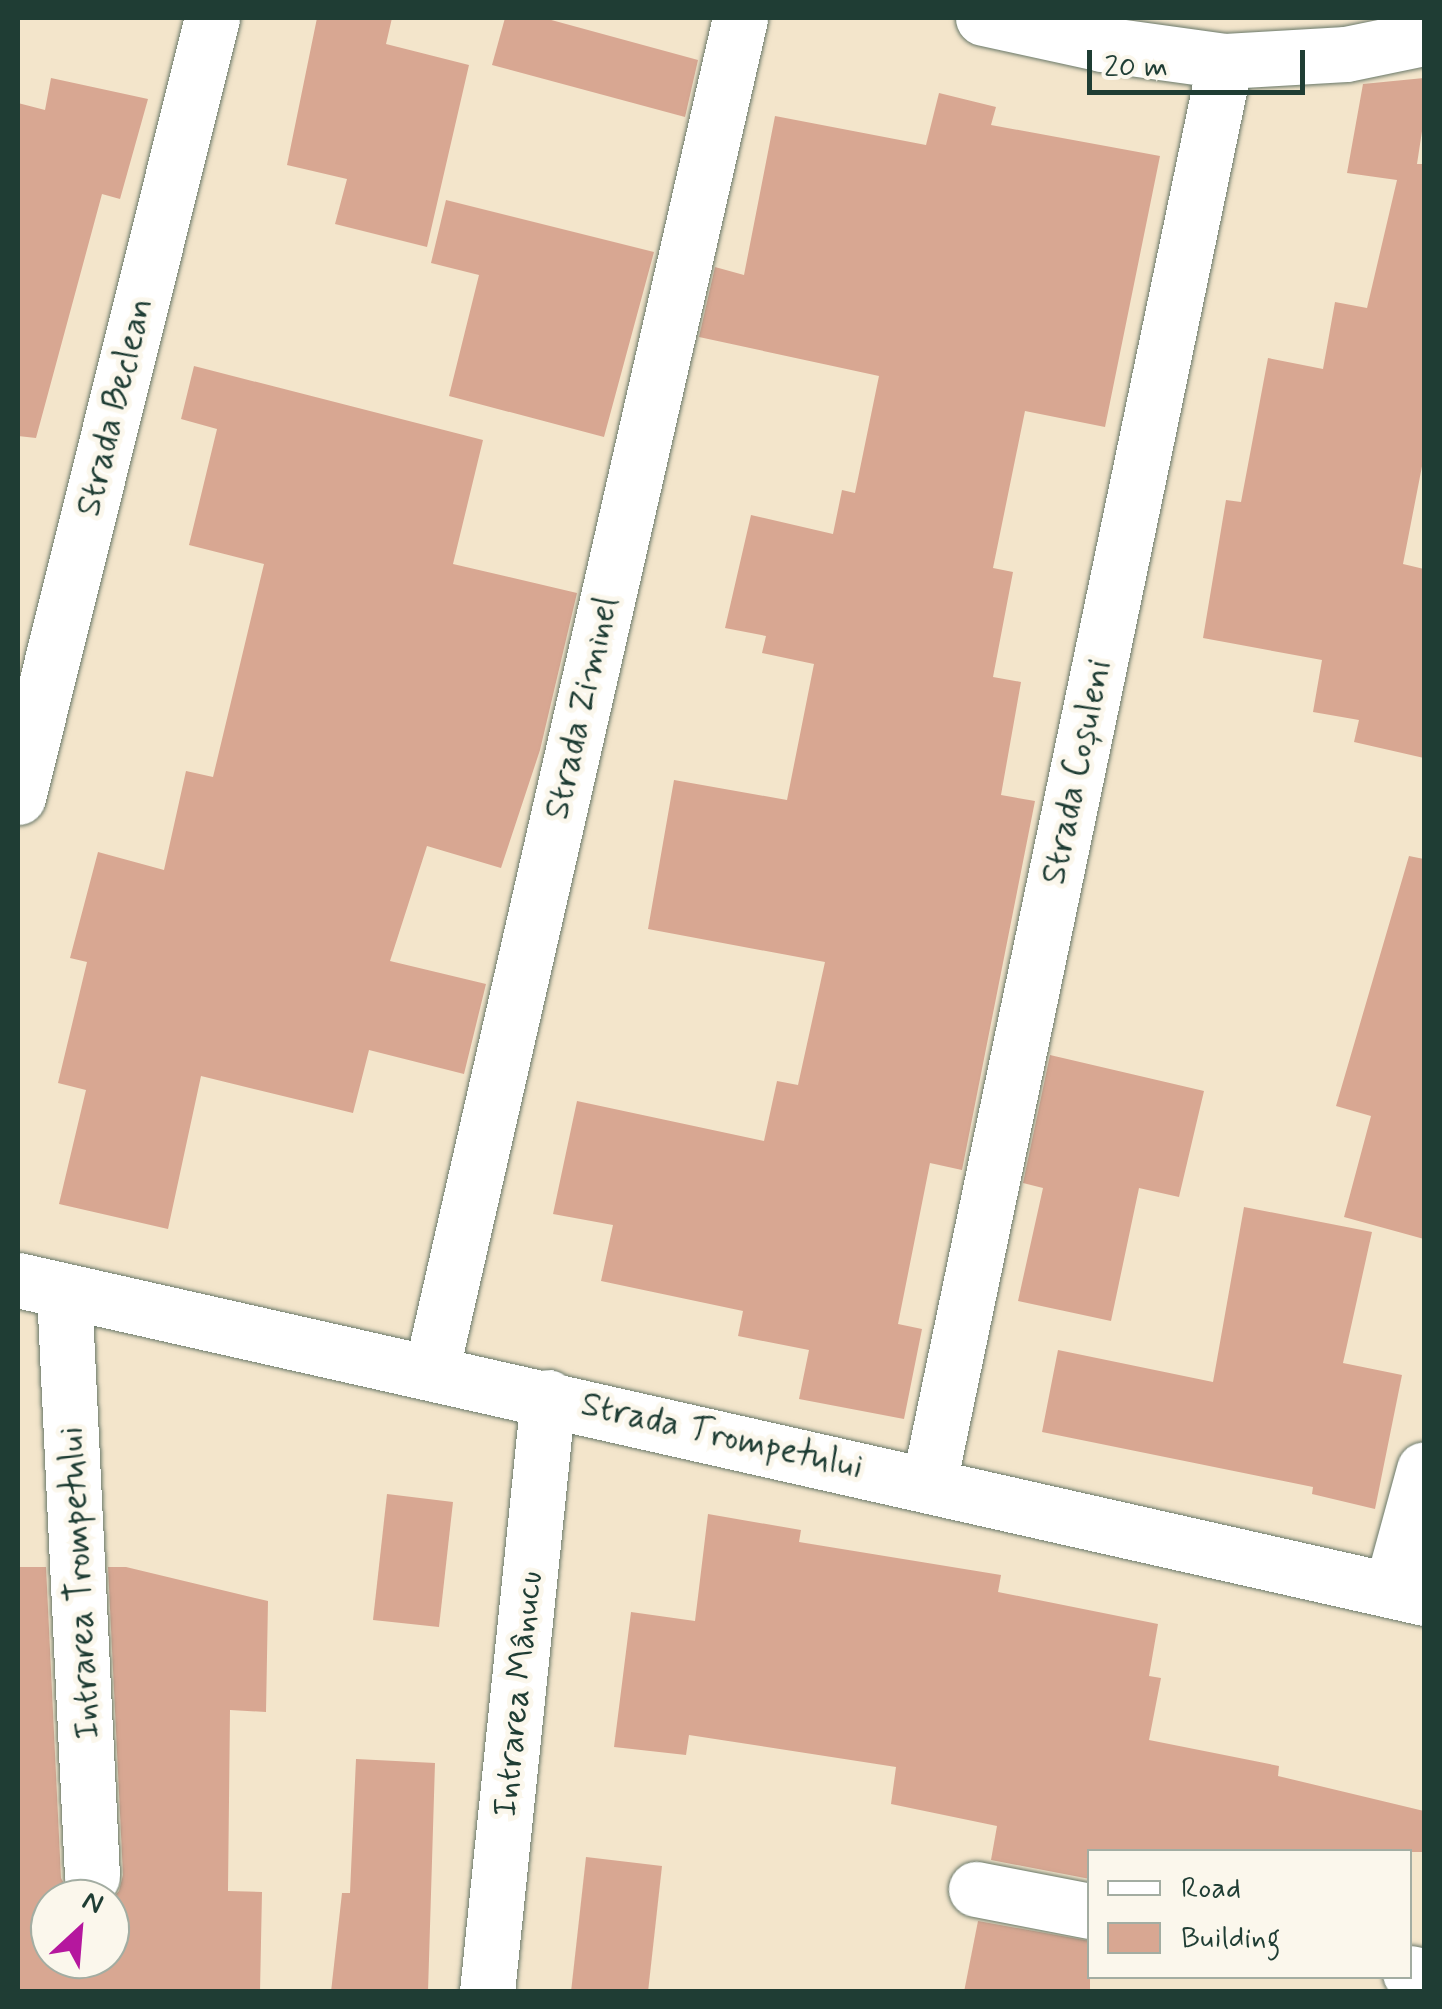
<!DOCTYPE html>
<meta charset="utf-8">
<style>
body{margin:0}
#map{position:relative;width:1442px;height:2009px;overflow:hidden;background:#f3e5cb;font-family:Mynerve,sans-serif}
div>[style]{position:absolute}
.building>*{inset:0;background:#d8a792}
.roads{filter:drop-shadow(0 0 2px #697869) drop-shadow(0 0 2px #697869)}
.street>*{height:55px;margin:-27.5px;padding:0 27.5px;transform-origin:27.5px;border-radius:27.5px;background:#fff}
.secondary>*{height:55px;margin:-27.5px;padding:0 27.5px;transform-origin:27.5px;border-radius:27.5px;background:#fff}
span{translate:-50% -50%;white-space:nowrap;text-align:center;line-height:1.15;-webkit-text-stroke:10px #fbf7ec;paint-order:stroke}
.street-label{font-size:35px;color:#1f3d34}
.frame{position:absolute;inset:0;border:20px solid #1f3d34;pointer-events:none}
.legend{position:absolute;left:1087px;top:1849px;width:325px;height:130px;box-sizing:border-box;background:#fbf7ec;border:2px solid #a3ada2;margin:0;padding:12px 18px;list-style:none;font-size:30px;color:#1f3d34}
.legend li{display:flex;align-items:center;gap:20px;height:50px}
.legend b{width:50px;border:2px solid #a3ada2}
.north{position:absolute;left:30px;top:1879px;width:100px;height:100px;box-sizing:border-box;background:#fbf7ec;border:2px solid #a3ada2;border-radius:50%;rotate:26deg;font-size:28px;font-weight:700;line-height:40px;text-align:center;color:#1f3d34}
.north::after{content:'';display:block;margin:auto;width:35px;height:45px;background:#b5179e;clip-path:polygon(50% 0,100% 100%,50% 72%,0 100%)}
.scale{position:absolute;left:1087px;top:50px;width:218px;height:45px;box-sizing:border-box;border:5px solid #1f3d34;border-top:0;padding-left:12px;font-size:30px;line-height:35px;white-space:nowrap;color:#1f3d34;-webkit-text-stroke:8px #fbf7ec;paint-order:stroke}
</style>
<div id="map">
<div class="building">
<div style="clip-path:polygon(317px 18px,392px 18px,386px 44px,469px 65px,427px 247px,335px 224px,347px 179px,287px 165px)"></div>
<div style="clip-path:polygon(505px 18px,544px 18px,698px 60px,685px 117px,492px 65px)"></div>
<div style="clip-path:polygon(51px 78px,148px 99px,120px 199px,102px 194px,36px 438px,18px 436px,18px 103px,45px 110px)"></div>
<div style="clip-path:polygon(1424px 78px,1424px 118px,1417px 164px,1424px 164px,1424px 456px,1403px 564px,1424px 569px,1424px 758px,1354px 742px,1359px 720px,1313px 712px,1322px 660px,1203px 638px,1226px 500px,1241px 502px,1268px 358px,1323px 369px,1335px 302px,1367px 308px,1397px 180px,1347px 173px,1363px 84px)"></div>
<div style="clip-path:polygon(939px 93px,996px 107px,991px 125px,1160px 156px,1105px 427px,1025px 411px,993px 568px,1013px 572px,993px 677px,1021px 682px,1001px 795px,1035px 801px,962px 1170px,930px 1163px,898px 1324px,922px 1329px,904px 1419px,799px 1399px,809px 1350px,738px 1336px,743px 1311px,601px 1281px,613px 1225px,553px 1214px,577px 1101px,764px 1141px,777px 1081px,798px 1085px,825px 962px,648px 929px,674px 780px,787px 800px,814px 664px,762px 653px,766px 636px,725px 628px,751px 515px,833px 534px,842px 490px,855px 493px,879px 376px,699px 337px,715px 267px,744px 275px,775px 116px,926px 145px)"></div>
<div style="clip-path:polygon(446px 200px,654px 252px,604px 437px,449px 396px,479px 275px,431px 263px)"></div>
<div style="clip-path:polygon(194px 366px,483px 440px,453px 564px,577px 593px,540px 750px,501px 868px,427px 846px,390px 961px,486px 984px,464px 1074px,369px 1050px,353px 1113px,201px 1076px,168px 1229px,59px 1204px,86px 1090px,58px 1083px,87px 962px,70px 958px,98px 852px,164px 870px,186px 771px,213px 777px,264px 564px,189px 545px,217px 429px,181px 419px)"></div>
<div style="clip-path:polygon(1409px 856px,1424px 859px,1424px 1239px,1344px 1217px,1371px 1116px,1336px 1106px)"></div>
<div style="clip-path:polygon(1050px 1055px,1204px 1091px,1179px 1197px,1139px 1188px,1111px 1321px,1018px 1301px,1043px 1188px,1023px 1183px)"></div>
<div style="clip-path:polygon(1244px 1207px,1372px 1232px,1343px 1363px,1402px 1375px,1375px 1509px,1312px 1494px,1313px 1487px,1042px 1432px,1058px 1350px,1213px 1382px)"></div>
<div style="clip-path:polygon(387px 1494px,453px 1502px,439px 1627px,373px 1620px)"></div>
<div style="clip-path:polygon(708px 1514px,801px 1530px,799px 1542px,1001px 1575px,998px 1592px,1158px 1624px,1149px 1676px,1161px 1678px,1149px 1740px,1279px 1766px,1278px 1776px,1424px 1811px,1424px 1852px,1090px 1852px,1090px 1879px,991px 1860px,997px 1826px,891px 1804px,896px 1767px,689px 1735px,686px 1755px,614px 1747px,631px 1612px,695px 1621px)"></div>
<div style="clip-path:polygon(18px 1567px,46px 1567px,61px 1878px,72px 1899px,50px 1899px,50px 1959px,110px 1959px,110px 1901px,119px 1891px,123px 1875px,108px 1567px,126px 1567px,268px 1601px,266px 1712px,230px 1710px,228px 1891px,262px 1892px,260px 1992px,18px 1992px)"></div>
<div style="clip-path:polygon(356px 1759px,435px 1763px,428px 1992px,331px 1992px,342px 1893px,350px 1893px)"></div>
<div style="clip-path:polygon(586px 1857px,662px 1866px,648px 1992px,571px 1992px)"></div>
<div style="clip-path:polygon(978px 1921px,1090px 1941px,1090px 1992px,964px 1992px)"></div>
</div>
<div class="roads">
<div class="street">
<div style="left:983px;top:18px;width:122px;rotate:12.3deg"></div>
<div style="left:1102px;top:44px;width:124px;rotate:7.9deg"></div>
<div style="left:1225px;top:61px;width:121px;rotate:-3.3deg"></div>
<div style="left:1346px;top:54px;width:80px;rotate:-11.6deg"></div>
<div style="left:18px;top:797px;width:803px;rotate:-76.02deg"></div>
<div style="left:64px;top:1291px;width:586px;rotate:87.26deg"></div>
<div style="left:431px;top:1372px;width:1389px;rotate:-77.14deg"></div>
<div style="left:929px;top:1483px;width:1452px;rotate:-78.24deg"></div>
<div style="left:1391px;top:1590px;width:125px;rotate:-74.7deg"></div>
<div style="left:976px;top:1889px;width:116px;rotate:10.9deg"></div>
<div style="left:1410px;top:1973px;width:14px;rotate:12deg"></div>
<div style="left:487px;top:1992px;width:598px;rotate:-84.15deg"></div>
</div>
<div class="secondary">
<div style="left:18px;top:1280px;width:1442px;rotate:12.74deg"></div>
</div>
</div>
<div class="street-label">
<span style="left:115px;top:407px;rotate:-76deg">Strada Beclean</span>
<span style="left:582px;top:708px;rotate:-77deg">Strada Ziminel</span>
<span style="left:1077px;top:772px;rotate:-78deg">Strada Coșuleni</span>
<span style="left:722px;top:1436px;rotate:13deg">Strada Trompetului</span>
<span style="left:80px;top:1583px;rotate:-93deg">Intrarea Trompetului</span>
<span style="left:518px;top:1694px;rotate:-84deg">Intrarea Mânucu</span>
</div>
<div class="frame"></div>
<ul class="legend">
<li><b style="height:12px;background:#fff"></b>Road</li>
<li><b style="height:28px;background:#d8a792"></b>Building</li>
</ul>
<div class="north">N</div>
<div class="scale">20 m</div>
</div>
